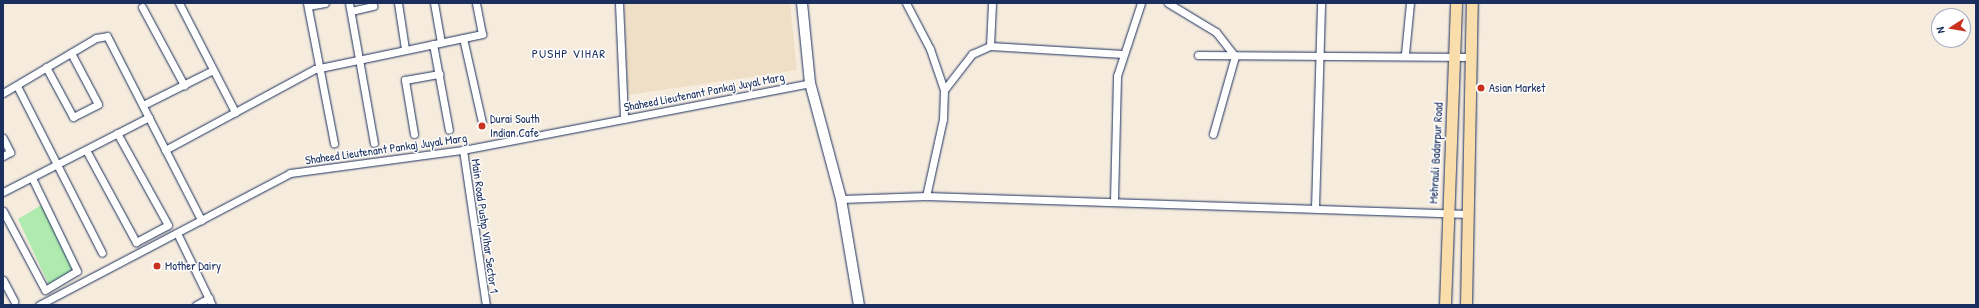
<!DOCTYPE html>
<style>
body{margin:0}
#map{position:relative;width:1979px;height:308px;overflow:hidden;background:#f6ecde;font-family:"Patrick Hand",sans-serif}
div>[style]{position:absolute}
.built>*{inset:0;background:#efdfc7}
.green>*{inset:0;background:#afeaaf}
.roads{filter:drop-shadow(0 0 1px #1b2f5e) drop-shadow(0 0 1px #1b2f5e)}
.street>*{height:7px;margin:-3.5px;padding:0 3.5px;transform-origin:3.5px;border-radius:3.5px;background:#fff}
.secondary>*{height:10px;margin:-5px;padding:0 5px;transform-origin:5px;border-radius:5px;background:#fff}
.primary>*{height:11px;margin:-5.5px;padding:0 5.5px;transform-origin:5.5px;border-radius:5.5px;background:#f9ddab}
.dots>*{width:11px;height:11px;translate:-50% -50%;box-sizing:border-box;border:2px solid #fff;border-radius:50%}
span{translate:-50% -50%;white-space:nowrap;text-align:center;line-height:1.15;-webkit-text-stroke:3px #fff;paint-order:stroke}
.poi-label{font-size:12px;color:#1b2f5e}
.left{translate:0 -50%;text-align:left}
.street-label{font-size:12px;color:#1b2f5e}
.neighbourhood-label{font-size:13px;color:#1b2f5e;letter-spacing:1px}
.frame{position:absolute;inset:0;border:4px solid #1b2f5e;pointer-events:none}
.north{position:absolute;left:1931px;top:8px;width:40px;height:40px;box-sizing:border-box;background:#fff;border:1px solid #a4acbf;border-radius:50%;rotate:258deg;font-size:11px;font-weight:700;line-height:16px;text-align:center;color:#1b2f5e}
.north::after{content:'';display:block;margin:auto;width:14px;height:18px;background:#c8321e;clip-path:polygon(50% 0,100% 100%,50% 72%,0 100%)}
</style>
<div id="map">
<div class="built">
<div style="clip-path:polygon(624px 3px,790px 3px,797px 70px,628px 95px)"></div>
</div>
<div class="green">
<div style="clip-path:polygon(45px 203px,79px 267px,49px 285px,18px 219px)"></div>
</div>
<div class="roads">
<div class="street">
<div style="left:179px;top:3px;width:123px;rotate:62.8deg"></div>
<div style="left:307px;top:3px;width:143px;rotate:79.1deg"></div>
<div style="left:349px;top:3px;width:142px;rotate:79.9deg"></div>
<div style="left:398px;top:3px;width:47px;rotate:81.3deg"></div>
<div style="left:434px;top:3px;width:40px;rotate:80deg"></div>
<div style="left:619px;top:3px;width:116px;rotate:87.5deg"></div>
<div style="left:906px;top:3px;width:52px;rotate:62.4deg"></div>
<div style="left:930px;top:49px;width:43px;rotate:71.1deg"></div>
<div style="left:944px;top:90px;width:29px;rotate:92deg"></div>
<div style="left:943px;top:119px;width:79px;rotate:102.4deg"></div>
<div style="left:1168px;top:3px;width:56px;rotate:31.1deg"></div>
<div style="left:1216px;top:32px;width:31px;rotate:52deg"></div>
<div style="left:1235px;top:56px;width:81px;rotate:105.8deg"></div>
<div style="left:308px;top:6px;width:17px;rotate:-10deg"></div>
<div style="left:142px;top:7px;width:89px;rotate:61.7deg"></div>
<div style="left:351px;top:11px;width:23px;rotate:-13deg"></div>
<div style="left:463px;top:38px;width:86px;rotate:77.3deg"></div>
<div style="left:433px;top:44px;width:87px;rotate:79.5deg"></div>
<div style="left:990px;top:46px;width:43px;rotate:-87.3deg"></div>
<div style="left:1405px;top:54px;width:51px;rotate:-84.4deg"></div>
<div style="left:1198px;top:55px;width:273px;rotate:0.4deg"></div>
<div style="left:46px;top:67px;width:57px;rotate:61.6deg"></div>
<div style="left:73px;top:117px;width:28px;rotate:-27deg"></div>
<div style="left:98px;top:104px;width:58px;rotate:-117.9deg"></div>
<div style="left:17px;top:86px;width:187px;rotate:63deg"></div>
<div style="left:944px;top:90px;width:46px;rotate:-52.1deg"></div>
<div style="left:972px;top:54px;width:20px;rotate:-24deg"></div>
<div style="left:990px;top:46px;width:133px;rotate:3.4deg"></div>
<div style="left:3px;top:93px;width:108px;rotate:-30.6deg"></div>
<div style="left:96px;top:38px;width:11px;rotate:-10deg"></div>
<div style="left:107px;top:36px;width:207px;rotate:62.9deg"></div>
<div style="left:143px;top:105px;width:78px;rotate:-26.6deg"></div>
<div style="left:414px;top:134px;width:55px;rotate:-99.5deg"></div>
<div style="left:405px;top:80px;width:35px;rotate:-10deg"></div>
<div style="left:3px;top:138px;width:16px;rotate:63deg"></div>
<div style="left:10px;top:152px;width:8px;rotate:150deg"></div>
<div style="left:86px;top:150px;width:105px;rotate:61.5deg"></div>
<div style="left:136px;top:242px;width:36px;rotate:-28deg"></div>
<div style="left:168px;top:225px;width:105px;rotate:-119deg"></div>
<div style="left:165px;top:150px;width:170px;rotate:-28.4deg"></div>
<div style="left:315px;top:69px;width:171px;rotate:-11.8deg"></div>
<div style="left:482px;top:34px;width:32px;rotate:-101deg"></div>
<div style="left:463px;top:150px;width:157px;rotate:81.6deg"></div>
<div style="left:3px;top:192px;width:164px;rotate:-27.2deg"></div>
<div style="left:841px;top:199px;width:85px;rotate:-2deg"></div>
<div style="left:926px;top:196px;width:543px;rotate:1.9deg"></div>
<div style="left:1114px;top:200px;width:124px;rotate:-88.6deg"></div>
<div style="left:1117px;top:76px;width:77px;rotate:-71.8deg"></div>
<div style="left:1315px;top:208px;width:205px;rotate:-88.3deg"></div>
<div style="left:3px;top:211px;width:89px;rotate:62deg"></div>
<div style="left:45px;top:290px;width:37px;rotate:-31deg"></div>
<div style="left:77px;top:271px;width:103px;rotate:-115.8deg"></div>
<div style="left:177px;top:233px;width:80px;rotate:64.1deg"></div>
<div style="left:3px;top:280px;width:24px;rotate:62deg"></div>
<div style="left:39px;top:305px;width:284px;rotate:-27.7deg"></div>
<div style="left:290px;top:173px;width:175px;rotate:-7.6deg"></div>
<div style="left:463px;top:150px;width:353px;rotate:-10.9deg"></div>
<div style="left:196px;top:305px;width:15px;rotate:-28deg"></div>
</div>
<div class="secondary">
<div style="left:802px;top:3px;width:80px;rotate:84.3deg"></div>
<div style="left:810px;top:83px;width:120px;rotate:75deg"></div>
<div style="left:841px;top:199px;width:108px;rotate:80.4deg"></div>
</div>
<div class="primary">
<div style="left:1445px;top:305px;width:302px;rotate:-87.9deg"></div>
<div style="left:1466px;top:305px;width:302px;rotate:-88.9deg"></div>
</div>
</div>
<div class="dots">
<div style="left:1481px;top:88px;background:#c8321e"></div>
<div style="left:482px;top:126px;background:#c8321e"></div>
<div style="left:157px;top:266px;background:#c8321e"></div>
</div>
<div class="poi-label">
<span class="left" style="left:1489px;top:88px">Asian Market</span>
<span class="left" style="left:490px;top:126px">Durai South<br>Indian Cafe</span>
<span class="left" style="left:165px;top:266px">Mother Dairy</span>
</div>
<div class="street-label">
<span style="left:704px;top:92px;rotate:-11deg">Shaheed Lieutenant Pankaj Juyal Marg</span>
<span style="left:386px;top:149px;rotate:-8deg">Shaheed Lieutenant Pankaj Juyal Marg</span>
<span style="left:1436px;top:153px;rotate:-87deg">Mehrauli Badarpur Road</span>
<span style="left:485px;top:226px;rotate:82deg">Main Road Pushp Vihar Sector 1</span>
</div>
<div class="neighbourhood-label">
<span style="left:569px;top:53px">PUSHP VIHAR</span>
</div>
<div class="frame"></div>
<div class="north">N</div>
</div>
